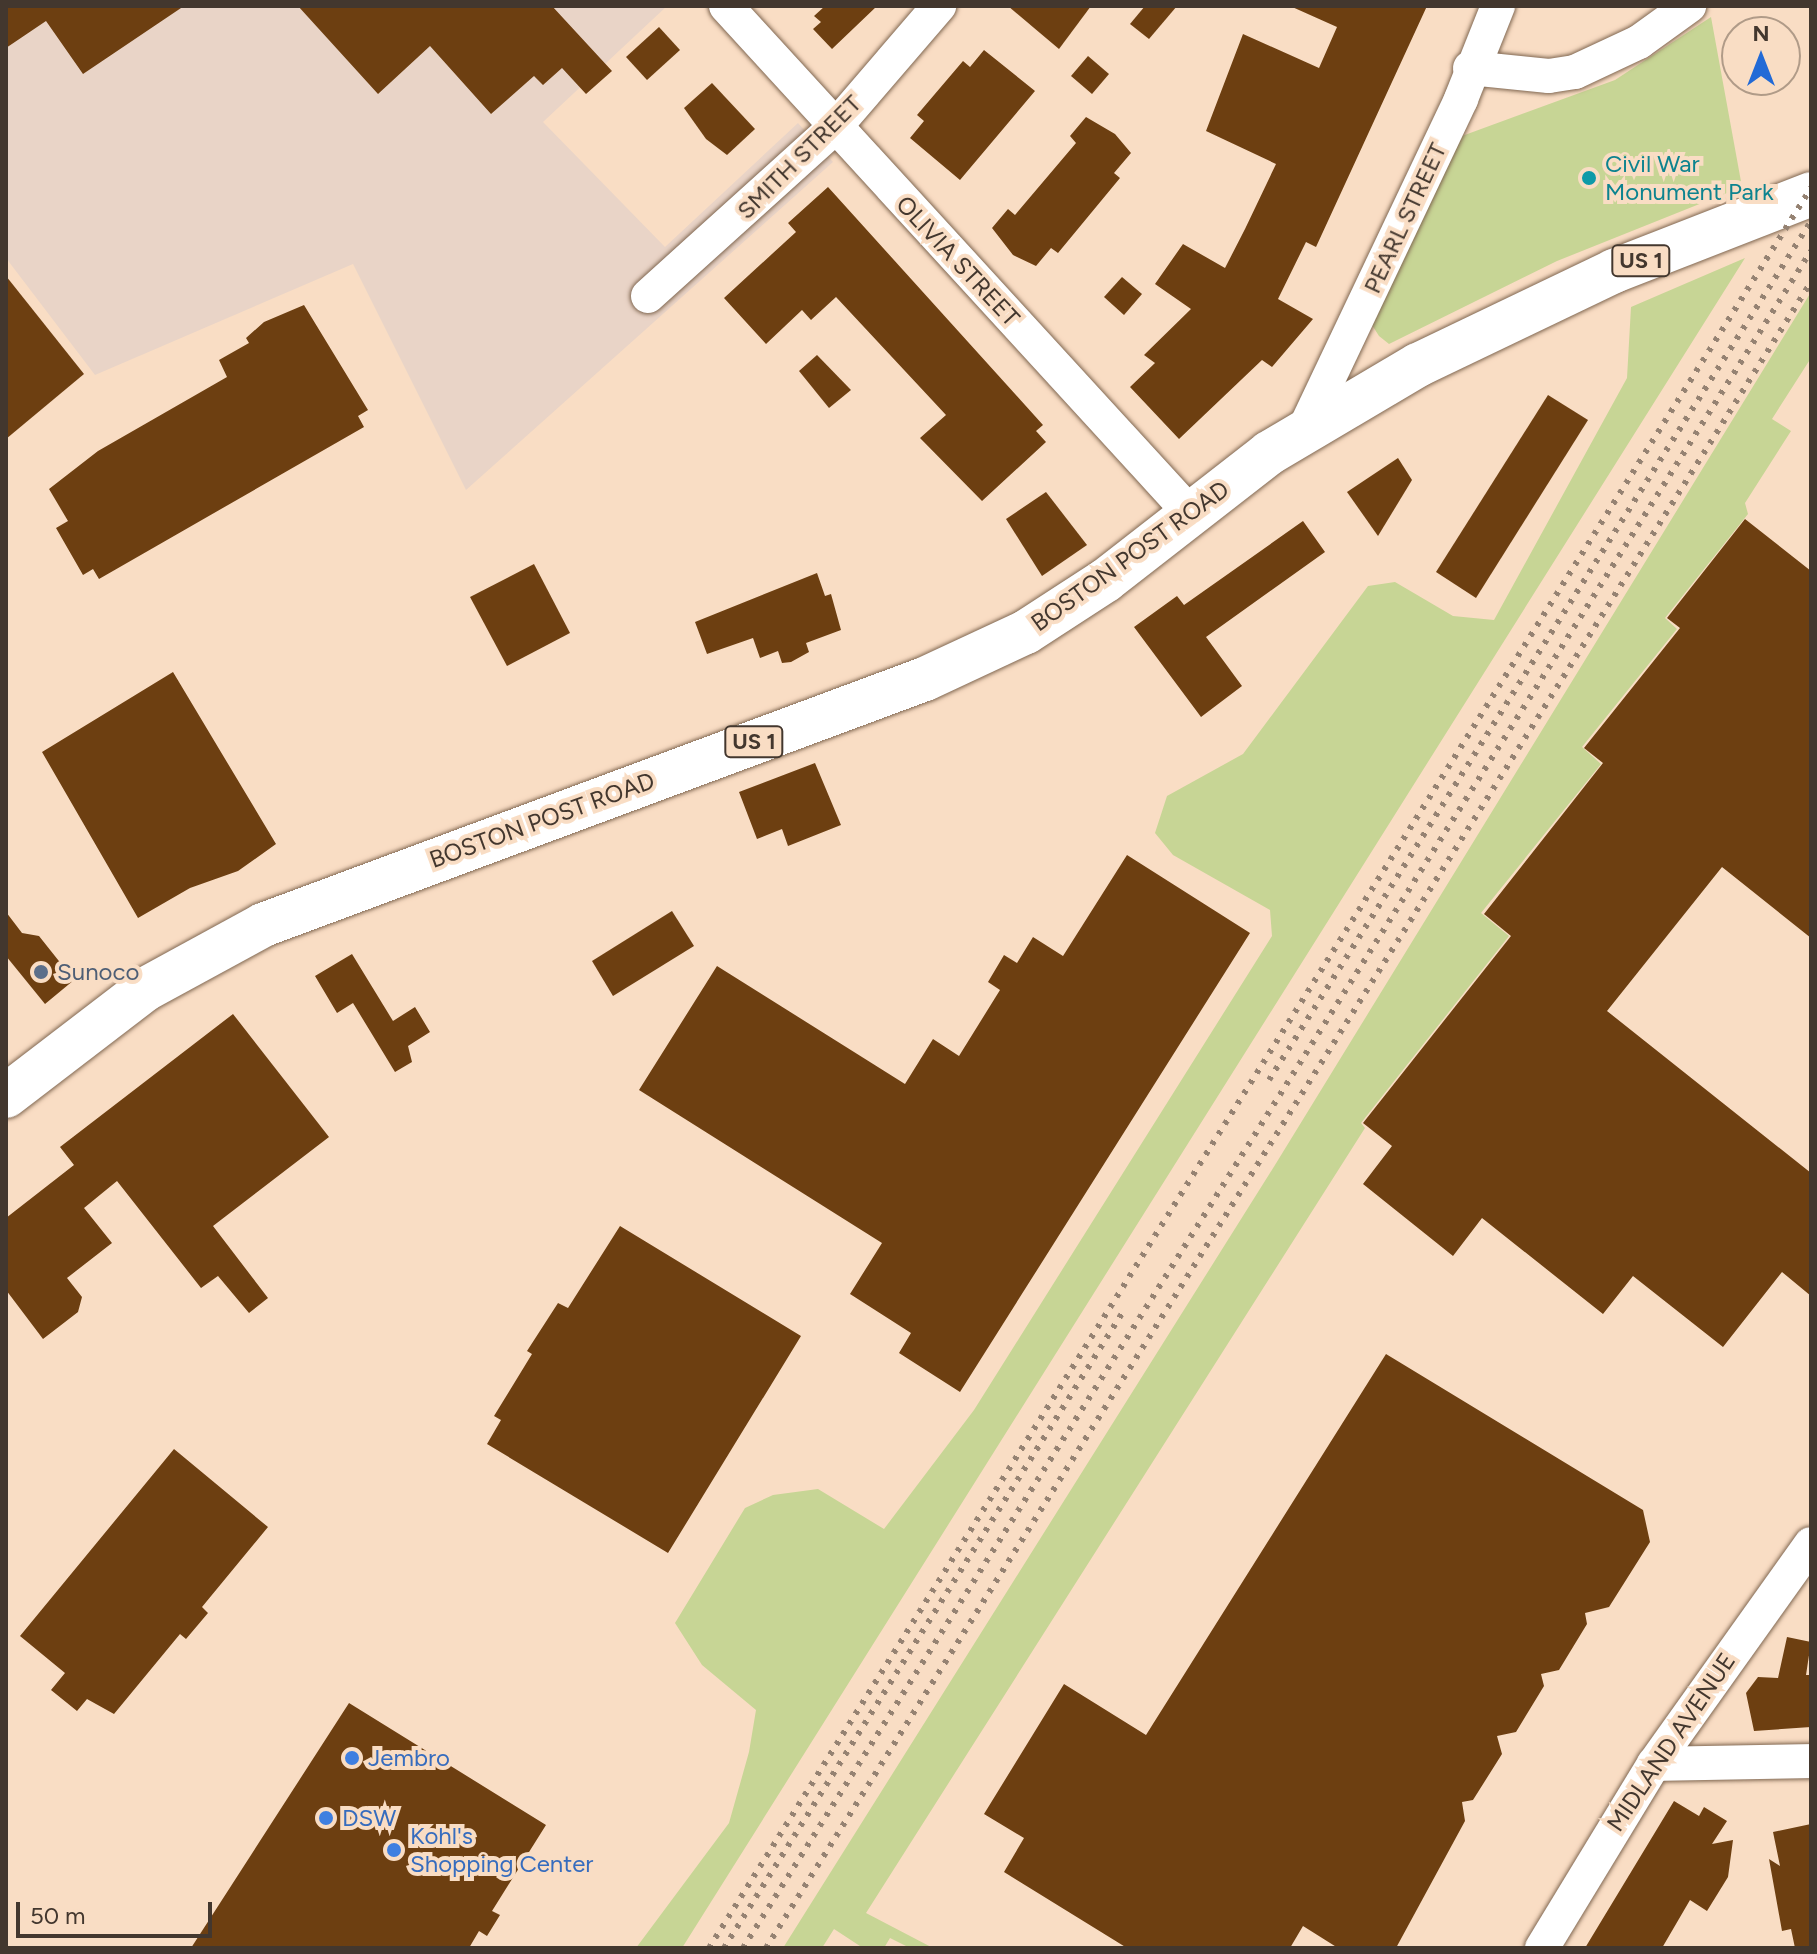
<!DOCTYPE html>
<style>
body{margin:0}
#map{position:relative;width:1817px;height:1954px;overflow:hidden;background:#f9ddc4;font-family:Figtree,sans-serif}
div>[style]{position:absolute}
.education>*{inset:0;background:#e9d4c7}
.green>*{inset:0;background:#c7d595}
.building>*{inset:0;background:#6d3f11}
.roads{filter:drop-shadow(0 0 2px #806751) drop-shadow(0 0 2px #806751)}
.minor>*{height:34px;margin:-17px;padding:0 17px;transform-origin:17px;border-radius:17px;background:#fff}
.major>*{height:44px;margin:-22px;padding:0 22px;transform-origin:22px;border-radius:22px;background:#fff}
.rail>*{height:6px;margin-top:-3px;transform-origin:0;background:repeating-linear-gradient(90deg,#958272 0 4px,transparent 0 12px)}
.dots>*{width:22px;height:22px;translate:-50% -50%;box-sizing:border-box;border:4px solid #f9ddc4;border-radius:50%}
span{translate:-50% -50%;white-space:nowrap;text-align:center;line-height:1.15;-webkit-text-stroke:8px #f9ddc4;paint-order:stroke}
.shield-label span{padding:2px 6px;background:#f9ddc4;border:2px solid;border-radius:6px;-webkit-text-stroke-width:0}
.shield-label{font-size:22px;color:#43372e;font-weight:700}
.street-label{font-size:24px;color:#43372e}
.culture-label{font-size:24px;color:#0d838f}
.left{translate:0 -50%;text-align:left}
.service-label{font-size:24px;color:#4e5e75}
.shop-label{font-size:24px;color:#366cbe}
.frame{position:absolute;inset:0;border:8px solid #43372e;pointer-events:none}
.north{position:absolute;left:1721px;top:16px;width:80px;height:80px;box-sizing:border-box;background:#f9ddc4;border:2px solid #b09b88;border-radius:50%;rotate:0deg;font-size:22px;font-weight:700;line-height:32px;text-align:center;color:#43372e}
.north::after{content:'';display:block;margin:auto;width:28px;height:36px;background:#226ad6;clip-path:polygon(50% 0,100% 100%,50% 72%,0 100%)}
.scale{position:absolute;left:16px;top:1902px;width:196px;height:36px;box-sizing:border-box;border:4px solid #43372e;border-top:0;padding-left:10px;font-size:24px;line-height:28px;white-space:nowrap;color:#43372e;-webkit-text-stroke:6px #f9ddc4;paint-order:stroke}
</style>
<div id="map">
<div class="education">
<div style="clip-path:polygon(6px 6px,667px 6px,543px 122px,665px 247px,798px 123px,833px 162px,466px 490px,353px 264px,95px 375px,6px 258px)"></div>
</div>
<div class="green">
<div style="clip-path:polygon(1711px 17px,1742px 187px,1557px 261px,1389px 344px,1379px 336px,1372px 325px,1462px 136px,1615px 80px)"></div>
<div style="clip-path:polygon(1745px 258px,682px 1948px,636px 1948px,729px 1823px,749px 1752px,756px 1710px,702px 1665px,675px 1623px,745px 1508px,773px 1495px,818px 1489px,884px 1529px,974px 1410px,1272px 936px,1270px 910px,1173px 855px,1155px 833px,1167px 796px,1243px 754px,1368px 586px,1395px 582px,1453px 616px,1494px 620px,1627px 378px,1631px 307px)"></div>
<div style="clip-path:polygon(1811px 292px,1811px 358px,1772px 419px,1791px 431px,1745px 503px,1748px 514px,1665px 618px,1677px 629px,1582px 747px,1601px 764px,1481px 913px,1509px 936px,1361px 1123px,1365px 1128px,866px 1913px,933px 1948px,910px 1948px,890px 1938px,884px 1948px,863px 1948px,834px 1929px,822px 1948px,783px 1948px,1275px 1165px)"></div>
</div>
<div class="building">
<div style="clip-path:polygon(6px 6px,184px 6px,83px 74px,46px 21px,6px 48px)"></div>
<div style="clip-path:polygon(298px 6px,552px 6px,612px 71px,586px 94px,562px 68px,543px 85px,534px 76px,491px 114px,430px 46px,378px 94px)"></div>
<div style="clip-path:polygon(825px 6px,877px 6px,832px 49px,813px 29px,821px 22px,814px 16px)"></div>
<div style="clip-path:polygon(1008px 6px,1091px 6px,1059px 49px)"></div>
<div style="clip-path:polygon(1145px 6px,1177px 6px,1149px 39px,1130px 24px)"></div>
<div style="clip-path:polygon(1290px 6px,1427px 6px,1316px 247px,1306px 242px,1278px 299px,1313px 319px,1272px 367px,1262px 360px,1179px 439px,1130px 387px,1155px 363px,1144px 355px,1191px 309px,1155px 284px,1183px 244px,1225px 268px,1245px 229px,1276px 164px,1206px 131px,1243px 34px,1319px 68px,1337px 27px)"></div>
<div style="clip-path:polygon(659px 27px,680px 50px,647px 80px,626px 57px)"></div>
<div style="clip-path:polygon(984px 50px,1035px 91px,960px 180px,910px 138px,924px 121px,917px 115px,963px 61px,970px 67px)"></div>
<div style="clip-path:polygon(1088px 56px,1109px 74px,1092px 94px,1071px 76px)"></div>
<div style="clip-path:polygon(712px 83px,755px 129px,727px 155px,706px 139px,684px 108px)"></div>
<div style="clip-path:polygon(1086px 117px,1115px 134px,1131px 153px,1114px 173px,1120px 178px,1058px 253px,1051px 248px,1036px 266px,1013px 255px,992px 228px,1008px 209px,1015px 215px,1076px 143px,1070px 136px)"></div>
<div style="clip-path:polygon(828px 187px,1043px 425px,1036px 431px,1046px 442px,982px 501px,920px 438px,946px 415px,836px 297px,811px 320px,802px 310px,766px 344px,724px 298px,796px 232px,788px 223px)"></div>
<div style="clip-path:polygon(6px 276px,84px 374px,6px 439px)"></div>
<div style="clip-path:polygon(1122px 277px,1142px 294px,1124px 315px,1104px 297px)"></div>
<div style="clip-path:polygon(304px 305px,368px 410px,358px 416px,364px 427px,99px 579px,93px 569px,83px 575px,56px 528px,68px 521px,49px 489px,98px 451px,227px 377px,219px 360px,249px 343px,246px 338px,264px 322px)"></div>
<div style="clip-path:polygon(817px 355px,851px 390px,829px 408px,799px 371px)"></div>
<div style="clip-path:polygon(1548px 395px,1588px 420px,1476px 598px,1436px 572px)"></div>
<div style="clip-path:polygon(1398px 458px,1412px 480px,1378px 536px,1347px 492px)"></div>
<div style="clip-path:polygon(1046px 492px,1087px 545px,1042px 576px,1006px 519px)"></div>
<div style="clip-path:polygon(1745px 519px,1811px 571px,1811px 938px,1722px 867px,1607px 1011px,1811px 1173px,1811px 1296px,1782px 1272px,1723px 1347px,1633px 1276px,1603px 1314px,1482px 1218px,1453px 1256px,1363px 1184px,1392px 1146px,1363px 1123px,1511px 936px,1484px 914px,1603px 763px,1584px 748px,1680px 628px,1667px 618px)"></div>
<div style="clip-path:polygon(1303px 521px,1325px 552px,1206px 637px,1242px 686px,1201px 717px,1134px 627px,1177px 596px,1184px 605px)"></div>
<div style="clip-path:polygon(534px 564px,570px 633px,507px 666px,470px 597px)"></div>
<div style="clip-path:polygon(817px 573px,825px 596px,831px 594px,841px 630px,806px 643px,809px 652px,791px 662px,782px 663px,778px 651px,760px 658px,753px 638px,707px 654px,695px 622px)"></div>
<div style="clip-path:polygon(173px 672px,276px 844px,238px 871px,190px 888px,138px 918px,42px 752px)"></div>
<div style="clip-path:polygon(815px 763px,841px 825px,788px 846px,782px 829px,757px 839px,739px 792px)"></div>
<div style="clip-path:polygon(1127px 855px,1250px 933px,960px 1392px,899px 1353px,911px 1333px,850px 1294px,882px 1243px,639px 1090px,717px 966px,905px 1084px,933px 1039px,959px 1056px,1000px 990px,988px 982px,1004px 955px,1017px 963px,1033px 937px,1063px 956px)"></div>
<div style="clip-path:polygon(672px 911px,694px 946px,613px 996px,592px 961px)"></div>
<div style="clip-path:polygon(6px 912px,22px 933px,39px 936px,74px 980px,45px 1004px,6px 956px)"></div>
<div style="clip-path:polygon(352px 954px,393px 1021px,415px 1007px,430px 1032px,408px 1046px,412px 1062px,395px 1072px,353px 1003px,337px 1013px,315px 976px)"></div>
<div style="clip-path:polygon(233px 1014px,329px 1137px,213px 1226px,268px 1298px,249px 1313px,218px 1276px,201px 1288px,117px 1181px,84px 1208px,112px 1243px,67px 1278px,82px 1297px,78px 1312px,43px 1339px,6px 1290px,6px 1218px,74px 1165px,60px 1147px)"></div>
<div style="clip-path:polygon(620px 1226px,801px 1336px,668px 1553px,487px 1444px,501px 1420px,494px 1416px,532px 1354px,527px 1351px,558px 1303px,568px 1308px)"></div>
<div style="clip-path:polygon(1386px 1354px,1643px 1510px,1650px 1542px,1609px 1607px,1585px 1613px,1587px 1624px,1559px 1670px,1541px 1674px,1544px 1686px,1516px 1732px,1497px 1736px,1502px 1754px,1473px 1800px,1462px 1802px,1465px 1821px,1396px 1948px,1338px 1948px,1303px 1926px,1290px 1948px,1127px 1948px,1004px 1872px,1024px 1838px,984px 1814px,1064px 1684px,1146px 1735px)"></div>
<div style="clip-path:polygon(174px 1449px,268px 1527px,202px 1607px,208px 1613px,186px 1639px,180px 1634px,114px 1714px,87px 1699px,77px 1711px,51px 1690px,65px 1673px,20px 1636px)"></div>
<div style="clip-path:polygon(1787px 1637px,1811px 1642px,1806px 1675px,1811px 1675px,1811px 1727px,1754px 1731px,1746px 1693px,1758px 1677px,1778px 1678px)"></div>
<div style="clip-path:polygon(349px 1703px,546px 1825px,492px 1911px,500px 1915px,487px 1936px,479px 1931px,469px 1948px,191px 1948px)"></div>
<div style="clip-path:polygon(1674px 1801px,1699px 1816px,1704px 1807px,1727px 1821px,1712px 1844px,1733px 1840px,1728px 1877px,1707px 1911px,1690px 1900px,1662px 1948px,1585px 1948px)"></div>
<div style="clip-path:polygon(1811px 1824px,1811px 1948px,1795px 1948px,1791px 1929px,1782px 1931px,1769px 1859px,1780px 1866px,1773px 1832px)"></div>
</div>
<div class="roads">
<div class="minor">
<div style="left:726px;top:6px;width:689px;rotate:47.53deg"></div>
<div style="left:1470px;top:68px;width:79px;rotate:5.8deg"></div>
<div style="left:1549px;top:76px;width:26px;rotate:-9deg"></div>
<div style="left:1575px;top:72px;width:71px;rotate:-25.1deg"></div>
<div style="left:1639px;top:42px;width:62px;rotate:-35.8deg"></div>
<div style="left:648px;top:296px;width:252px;rotate:-42.1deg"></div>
<div style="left:835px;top:127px;width:160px;rotate:-49.3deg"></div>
<div style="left:1305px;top:428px;width:364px;rotate:-64.6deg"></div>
<div style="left:1461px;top:99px;width:100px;rotate:-68.3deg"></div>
<div style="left:1654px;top:1764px;width:157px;rotate:-1.1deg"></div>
<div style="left:1542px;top:1948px;width:215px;rotate:-58.7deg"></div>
<div style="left:1654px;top:1764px;width:270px;rotate:-54.5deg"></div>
</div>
<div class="major">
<div style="left:6px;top:1096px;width:174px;rotate:-37.5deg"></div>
<div style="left:144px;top:990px;width:136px;rotate:-28.6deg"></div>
<div style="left:263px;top:925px;width:706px;rotate:-20.39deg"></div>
<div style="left:925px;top:679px;width:111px;rotate:-25deg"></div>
<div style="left:1026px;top:632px;width:95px;rotate:-33deg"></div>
<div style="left:1106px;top:580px;width:207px;rotate:-37.9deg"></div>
<div style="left:1269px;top:453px;width:173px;rotate:-30.6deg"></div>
<div style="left:1418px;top:365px;width:217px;rotate:-25.6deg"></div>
<div style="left:1614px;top:271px;width:212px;rotate:-21.3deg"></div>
</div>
</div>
<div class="rail">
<div style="left:1269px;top:1080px;width:1016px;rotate:-57.75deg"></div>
<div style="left:709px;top:1948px;width:2077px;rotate:-57.95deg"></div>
<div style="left:724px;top:1948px;width:753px;rotate:-57.91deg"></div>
<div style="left:743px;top:1948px;width:2005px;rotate:-57.82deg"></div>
<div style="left:766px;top:1948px;width:1967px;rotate:-57.9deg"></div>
</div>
<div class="dots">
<div style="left:1589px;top:178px;background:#0f9aa8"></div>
<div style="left:41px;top:972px;background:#5c6f8a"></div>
<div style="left:352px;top:1758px;background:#3f7fe0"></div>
<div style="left:326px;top:1818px;background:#3f7fe0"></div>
<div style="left:394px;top:1850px;background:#3f7fe0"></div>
</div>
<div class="shield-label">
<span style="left:1641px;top:261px">US 1</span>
<span style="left:754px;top:742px">US 1</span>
</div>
<div class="street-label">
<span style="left:799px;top:157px;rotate:-45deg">SMITH STREET</span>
<span style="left:1405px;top:218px;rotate:-65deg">PEARL STREET</span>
<span style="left:958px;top:261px;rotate:47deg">OLIVIA STREET</span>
<span style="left:1130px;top:556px;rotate:-36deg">BOSTON POST ROAD</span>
<span style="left:542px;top:820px;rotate:-20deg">BOSTON POST ROAD</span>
<span style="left:1671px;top:1742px;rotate:-56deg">MIDLAND AVENUE</span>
</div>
<div class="culture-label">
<span class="left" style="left:1605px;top:178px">Civil War<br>Monument Park</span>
</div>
<div class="service-label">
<span class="left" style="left:57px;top:972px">Sunoco</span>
</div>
<div class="shop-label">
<span class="left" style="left:368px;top:1758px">Jembro</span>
<span class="left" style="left:342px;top:1818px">DSW</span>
<span class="left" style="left:410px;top:1850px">Kohl's<br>Shopping Center</span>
</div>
<div class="frame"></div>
<div class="north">N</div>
<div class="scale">50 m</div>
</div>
